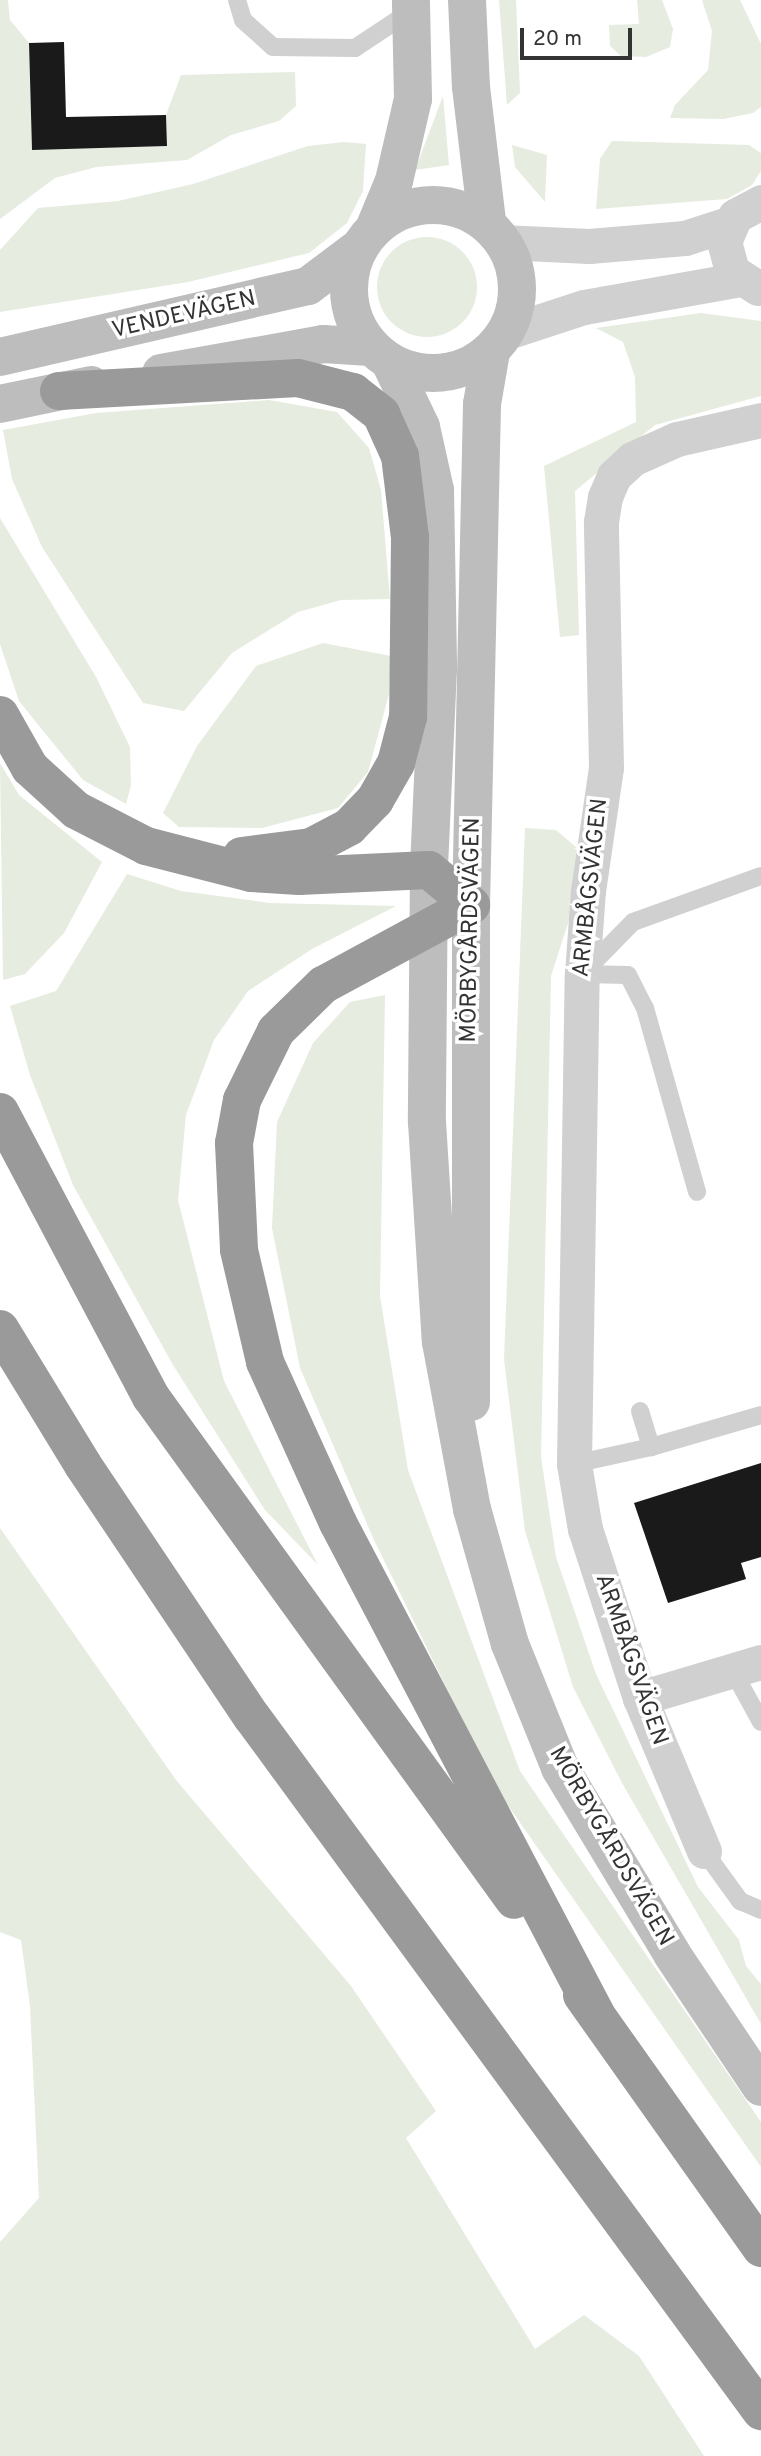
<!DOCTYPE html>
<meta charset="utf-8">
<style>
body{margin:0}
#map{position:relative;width:761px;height:2456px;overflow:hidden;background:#fff;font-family:Overpass,sans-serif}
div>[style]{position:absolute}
.green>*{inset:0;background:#e6ecdf}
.round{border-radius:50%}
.building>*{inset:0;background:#1a1a1a}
.lane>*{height:18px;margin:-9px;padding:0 9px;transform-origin:9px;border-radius:9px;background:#d0d0d0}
.street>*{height:35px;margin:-17.5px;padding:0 17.5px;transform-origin:17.5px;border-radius:17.5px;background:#d0d0d0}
.secondary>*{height:38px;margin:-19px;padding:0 19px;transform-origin:19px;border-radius:19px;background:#bdbdbd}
.secondary>.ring{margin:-19px;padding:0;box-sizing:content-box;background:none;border:38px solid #bdbdbd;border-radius:50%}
.highway>*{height:38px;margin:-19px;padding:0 19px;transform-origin:19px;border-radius:19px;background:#9a9a9a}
span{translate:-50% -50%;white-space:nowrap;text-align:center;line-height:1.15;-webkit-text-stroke:7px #fff;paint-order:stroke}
.street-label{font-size:23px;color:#333}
.scale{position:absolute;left:520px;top:28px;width:112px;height:32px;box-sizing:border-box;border:4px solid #333;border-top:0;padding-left:9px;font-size:21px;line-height:24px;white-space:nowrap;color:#333;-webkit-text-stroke:5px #fff;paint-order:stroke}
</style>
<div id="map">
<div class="green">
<div style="clip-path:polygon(0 0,8px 0,10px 20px,29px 43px,32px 149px,167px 146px,166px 115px,181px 75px,295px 72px,296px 106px,279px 121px,231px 135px,187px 160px,96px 167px,55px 178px,0 219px)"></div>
<div style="clip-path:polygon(499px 0,516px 0,520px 93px,507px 105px)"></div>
<div style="clip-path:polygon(637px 0,662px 0,673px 29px,670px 47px,646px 57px,621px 56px,610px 46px,609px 25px,639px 24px)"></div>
<div style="clip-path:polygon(702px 0,740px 0,761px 44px,761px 107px,753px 113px,723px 119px,670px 118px,675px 105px,708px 70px,712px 31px)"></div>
<div style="clip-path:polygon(443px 96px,449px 165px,415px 170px)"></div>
<div style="clip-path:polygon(612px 141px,749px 145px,761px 153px,761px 171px,752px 185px,727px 199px,596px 209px,600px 159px)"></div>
<div style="clip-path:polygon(344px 142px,366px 144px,363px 191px,347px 223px,309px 253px,188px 282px,0 312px,0 250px,38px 208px,118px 201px,193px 184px,308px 146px)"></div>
<div style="clip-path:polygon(512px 145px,547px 155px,545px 202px,515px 167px)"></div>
<div class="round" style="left:377px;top:237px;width:100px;height:100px"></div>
<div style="clip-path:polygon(701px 313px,761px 321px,761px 396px,655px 425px,575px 491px,579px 635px,560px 637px,544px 466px,636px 422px,635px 377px,623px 342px,596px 328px)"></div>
<div style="clip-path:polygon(269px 400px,337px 412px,369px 448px,381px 490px,390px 599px,341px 600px,298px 612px,232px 653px,184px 711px,143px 703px,42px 547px,12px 479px,3px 430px,96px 413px)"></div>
<div style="clip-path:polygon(0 518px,96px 677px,130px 747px,131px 785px,126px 804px,83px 780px,19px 701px,0 644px)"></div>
<div style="clip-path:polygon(323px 643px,391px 656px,389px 694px,368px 772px,338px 808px,262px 828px,179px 827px,163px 813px,197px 746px,256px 666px)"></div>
<div style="clip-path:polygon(0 763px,19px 795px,102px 862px,64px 933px,25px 974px,3px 980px)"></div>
<div style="clip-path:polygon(525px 828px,556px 830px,589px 858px,551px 976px,541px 1457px,556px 1557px,596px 1674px,698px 1887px,739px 1940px,746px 1966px,761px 1984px,761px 2024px,622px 1783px,573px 1687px,525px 1531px,504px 1359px)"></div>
<div style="clip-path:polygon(127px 874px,181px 891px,270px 903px,396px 906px,312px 949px,248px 991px,214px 1040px,186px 1115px,178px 1200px,224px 1381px,318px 1565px,265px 1510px,173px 1365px,73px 1185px,30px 1075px,10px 1006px,56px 991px)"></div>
<div style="clip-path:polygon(385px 995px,380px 1296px,408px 1470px,520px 1771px,761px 2122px,761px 2167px,495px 1787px,374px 1540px,300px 1368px,272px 1228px,277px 1122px,313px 1043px,350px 1002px)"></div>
<div style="clip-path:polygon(0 1528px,176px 1780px,351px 1986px,436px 2111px,406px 2138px,535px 2349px,584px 2315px,639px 2356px,704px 2456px,0 2456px,0 2242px,39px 2198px,30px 2006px,21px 1940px,0 1932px)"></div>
</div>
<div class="building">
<div style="clip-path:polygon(64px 42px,66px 117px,166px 115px,167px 146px,32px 150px,29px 43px)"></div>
<div style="clip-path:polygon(761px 1463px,761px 1557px,741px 1563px,746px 1579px,668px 1603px,634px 1503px)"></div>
</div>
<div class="lane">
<div style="left:237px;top:0;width:21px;rotate:73deg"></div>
<div style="left:243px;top:20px;width:40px;rotate:42deg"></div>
<div style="left:273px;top:47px;width:82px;rotate:0.7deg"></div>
<div style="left:355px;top:48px;width:67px;rotate:-33.5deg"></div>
<div style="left:584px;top:972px;width:70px;rotate:-45.6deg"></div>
<div style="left:633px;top:922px;width:136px;rotate:-19.8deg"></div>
<div style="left:582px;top:974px;width:46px;rotate:1.2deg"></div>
<div style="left:628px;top:975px;width:37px;rotate:63deg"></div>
<div style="left:645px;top:1008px;width:191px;rotate:74.2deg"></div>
<div style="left:640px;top:1411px;width:38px;rotate:73deg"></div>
<div style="left:574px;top:1464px;width:79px;rotate:-12.4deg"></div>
<div style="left:651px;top:1447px;width:115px;rotate:-16.2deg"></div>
<div style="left:733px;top:1671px;width:58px;rotate:61.2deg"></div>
<div style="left:704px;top:1851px;width:62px;rotate:54.2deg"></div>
<div style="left:740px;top:1901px;width:23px;rotate:23deg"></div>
</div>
<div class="street">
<div style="left:504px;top:242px;width:85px;rotate:2.7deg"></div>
<div style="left:589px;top:246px;width:96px;rotate:-4.8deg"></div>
<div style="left:685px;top:238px;width:48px;rotate:-18.1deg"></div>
<div style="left:758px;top:288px;width:31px;rotate:-147deg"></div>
<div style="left:732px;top:271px;width:30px;rotate:-105deg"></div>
<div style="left:724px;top:242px;width:28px;rotate:-67deg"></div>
<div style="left:735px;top:216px;width:30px;rotate:-28deg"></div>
<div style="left:507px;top:332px;width:81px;rotate:-18deg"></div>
<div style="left:584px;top:307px;width:159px;rotate:-10.1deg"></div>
<div style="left:640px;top:1698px;width:126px;rotate:-16.6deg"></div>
<div style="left:704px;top:1851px;width:166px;rotate:-112.7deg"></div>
<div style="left:640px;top:1698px;width:178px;rotate:-108deg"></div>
<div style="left:585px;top:1529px;width:66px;rotate:-99.6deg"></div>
<div style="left:574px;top:1464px;width:490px;rotate:-89.1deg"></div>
<div style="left:582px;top:974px;width:83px;rotate:-85.9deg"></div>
<div style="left:588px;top:891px;width:125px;rotate:-81.7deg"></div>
<div style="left:606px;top:767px;width:245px;rotate:-91.2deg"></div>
<div style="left:601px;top:522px;width:25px;rotate:-81deg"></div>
<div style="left:605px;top:497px;width:23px;rotate:-67deg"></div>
<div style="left:614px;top:476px;width:25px;rotate:-43deg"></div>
<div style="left:632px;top:459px;width:49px;rotate:-24deg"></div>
<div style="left:677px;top:439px;width:86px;rotate:-12.7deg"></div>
</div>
<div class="secondary">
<div style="left:467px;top:0;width:87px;rotate:87.4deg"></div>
<div style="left:471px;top:87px;width:136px;rotate:83.2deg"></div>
<div class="ring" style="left:349px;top:205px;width:130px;height:130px"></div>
<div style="left:376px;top:224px;width:47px;rotate:-67.3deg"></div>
<div style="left:394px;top:181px;width:84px;rotate:-77deg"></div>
<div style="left:413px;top:99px;width:99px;rotate:-91.2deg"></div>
<div style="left:0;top:357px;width:316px;rotate:-13deg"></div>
<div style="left:308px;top:286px;width:60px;rotate:-36.9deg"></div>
<div style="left:391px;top:364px;width:70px;rotate:64.5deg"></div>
<div style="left:421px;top:427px;width:65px;rotate:77.5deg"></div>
<div style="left:435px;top:490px;width:179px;rotate:89deg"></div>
<div style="left:438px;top:669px;width:201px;rotate:92.6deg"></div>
<div style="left:429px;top:870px;width:252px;rotate:90.5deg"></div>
<div style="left:427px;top:1122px;width:220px;rotate:86.4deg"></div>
<div style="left:441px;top:1342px;width:170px;rotate:79.5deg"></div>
<div style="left:472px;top:1509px;width:140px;rotate:74.3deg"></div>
<div style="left:510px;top:1644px;width:134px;rotate:68deg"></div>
<div style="left:560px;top:1768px;width:217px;rotate:58.9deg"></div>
<div style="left:672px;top:1954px;width:160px;rotate:56.2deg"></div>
<div style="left:161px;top:373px;width:165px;rotate:-10.1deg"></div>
<div style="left:323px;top:344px;width:47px;rotate:3.7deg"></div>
<div style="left:0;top:404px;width:93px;rotate:-11.8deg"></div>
<div style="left:471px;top:1402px;width:497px;rotate:-90deg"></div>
<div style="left:471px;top:905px;width:501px;rotate:-88.74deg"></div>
<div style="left:482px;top:404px;width:53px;rotate:-80.2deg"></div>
</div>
<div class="highway">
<div style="left:59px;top:391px;width:239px;rotate:-3.1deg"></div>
<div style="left:298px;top:378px;width:57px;rotate:14.3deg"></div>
<div style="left:353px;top:392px;width:36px;rotate:38deg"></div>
<div style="left:381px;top:414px;width:46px;rotate:65.7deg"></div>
<div style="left:400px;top:456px;width:83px;rotate:83deg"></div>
<div style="left:410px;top:538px;width:179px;rotate:90.6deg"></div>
<div style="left:408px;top:717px;width:48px;rotate:104.6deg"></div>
<div style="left:396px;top:763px;width:43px;rotate:119.6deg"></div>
<div style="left:375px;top:800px;width:37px;rotate:134deg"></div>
<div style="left:349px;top:827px;width:43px;rotate:152.2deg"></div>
<div style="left:311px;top:847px;width:70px;rotate:172.6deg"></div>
<div style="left:0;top:715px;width:61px;rotate:60.5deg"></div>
<div style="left:30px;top:768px;width:62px;rotate:42.4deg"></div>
<div style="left:76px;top:810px;width:79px;rotate:27.2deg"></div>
<div style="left:146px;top:846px;width:108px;rotate:14.4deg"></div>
<div style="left:251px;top:873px;width:48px;rotate:3.6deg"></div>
<div style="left:299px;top:876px;width:130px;rotate:-2.6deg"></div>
<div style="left:429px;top:870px;width:55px;rotate:39.8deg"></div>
<div style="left:471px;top:905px;width:168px;rotate:151.6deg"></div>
<div style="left:323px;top:985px;width:66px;rotate:135.6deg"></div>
<div style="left:276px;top:1031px;width:77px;rotate:116.2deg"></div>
<div style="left:242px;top:1100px;width:44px;rotate:100.5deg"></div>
<div style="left:234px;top:1143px;width:107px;rotate:87.3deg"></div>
<div style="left:239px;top:1250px;width:115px;rotate:76.9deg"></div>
<div style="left:265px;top:1362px;width:177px;rotate:65.6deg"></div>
<div style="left:338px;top:1523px;width:555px;rotate:62.28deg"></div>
<div style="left:0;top:1112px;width:323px;rotate:62.1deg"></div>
<div style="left:151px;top:1397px;width:620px;rotate:54.18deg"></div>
<div style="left:0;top:1329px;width:159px;rotate:58.6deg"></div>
<div style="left:83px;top:1465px;width:303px;rotate:56.2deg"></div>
<div style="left:252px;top:1717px;width:861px;rotate:53.74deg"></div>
<div style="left:582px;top:1995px;width:310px;rotate:54.7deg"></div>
</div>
<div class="street-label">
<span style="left:184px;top:316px;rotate:-13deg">VENDEVÄGEN</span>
<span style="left:592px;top:888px;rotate:-84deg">ARMBÅGSVÄGEN</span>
<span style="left:472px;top:930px;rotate:-89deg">MÖRBYGÅRDSVÄGEN</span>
<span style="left:630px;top:1660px;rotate:71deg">ARMBÅGSVÄGEN</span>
<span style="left:610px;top:1847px;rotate:60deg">MÖRBYGÅRDSVÄGEN</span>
</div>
<div class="scale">20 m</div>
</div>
